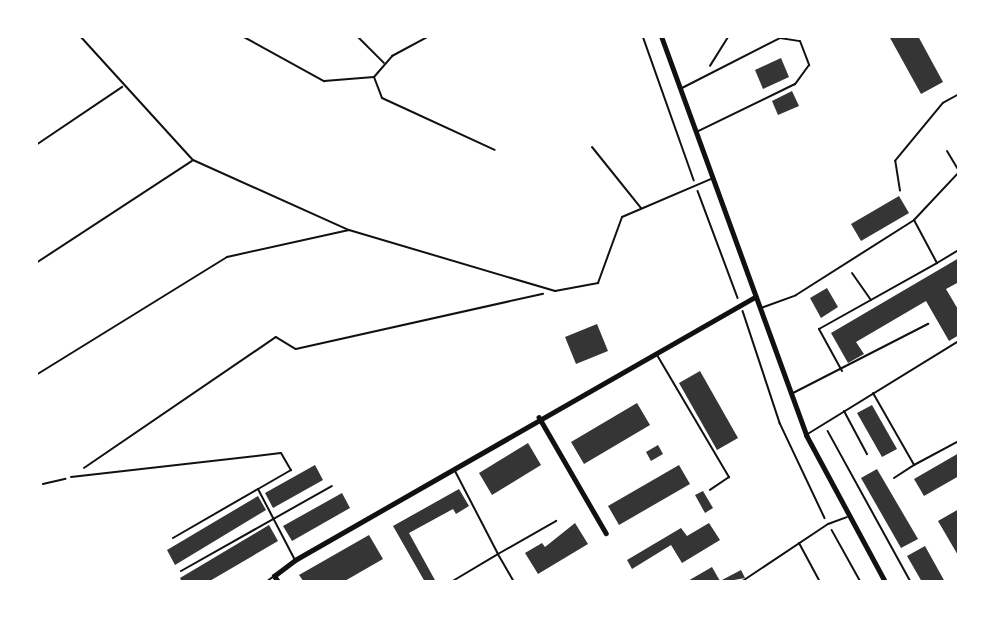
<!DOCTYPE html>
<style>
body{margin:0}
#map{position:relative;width:995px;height:618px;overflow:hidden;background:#fff;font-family:"Times New Roman",serif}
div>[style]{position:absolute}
.building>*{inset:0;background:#353535}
.path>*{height:1.5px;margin:-0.75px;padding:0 0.75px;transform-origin:0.75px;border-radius:0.75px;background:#111}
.service>*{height:2px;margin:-1px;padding:0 1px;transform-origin:1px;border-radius:1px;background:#111}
.minor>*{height:4.5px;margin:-2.25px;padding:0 2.25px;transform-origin:2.25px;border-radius:2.25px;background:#111}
.tertiary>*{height:5px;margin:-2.5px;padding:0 2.5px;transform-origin:2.5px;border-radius:2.5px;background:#111}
span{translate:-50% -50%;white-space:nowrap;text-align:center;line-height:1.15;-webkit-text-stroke:6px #fff;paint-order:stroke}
.frame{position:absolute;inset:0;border:38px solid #fff;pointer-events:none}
</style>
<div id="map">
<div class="building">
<div style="clip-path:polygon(889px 36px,918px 36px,943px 82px,921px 94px)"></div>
<div style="clip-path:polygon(781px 58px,789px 77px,763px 89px,755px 70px)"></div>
<div style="clip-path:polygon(792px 91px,799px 106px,778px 115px,772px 101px)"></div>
<div style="clip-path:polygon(899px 196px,909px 213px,861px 241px,851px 224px)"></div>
<div style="clip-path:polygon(959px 258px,959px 282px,946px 289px,959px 311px,959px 335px,949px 341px,926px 301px,856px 342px,864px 354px,848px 363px,831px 333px)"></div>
<div style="clip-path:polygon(827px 288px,838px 307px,821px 318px,810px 298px)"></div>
<div style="clip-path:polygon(597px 324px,608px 351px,576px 364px,565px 337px)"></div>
<div style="clip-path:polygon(700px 371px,738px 438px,717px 450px,679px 383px)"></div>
<div style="clip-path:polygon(637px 403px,650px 425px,584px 464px,571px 442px)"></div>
<div style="clip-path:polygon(872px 405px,897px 449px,882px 457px,857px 413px)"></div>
<div style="clip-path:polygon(528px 443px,541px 465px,492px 495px,479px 473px)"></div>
<div style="clip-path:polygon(658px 445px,663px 454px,651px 461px,646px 452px)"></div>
<div style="clip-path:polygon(959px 453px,959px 476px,924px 496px,914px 479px)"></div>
<div style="clip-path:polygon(315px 465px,323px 480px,273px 508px,265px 493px)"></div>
<div style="clip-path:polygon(679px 465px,690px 484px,619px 525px,608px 506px)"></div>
<div style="clip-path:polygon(877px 469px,918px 539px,901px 548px,861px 478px)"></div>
<div style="clip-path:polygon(459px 489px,469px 506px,456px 514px,453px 509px,409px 533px,436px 582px,425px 582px,393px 526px)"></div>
<div style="clip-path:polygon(703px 491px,713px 508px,705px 513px,695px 495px)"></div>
<div style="clip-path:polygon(342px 493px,350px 508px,292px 541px,283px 526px)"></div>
<div style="clip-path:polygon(258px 496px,266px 510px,175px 565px,167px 550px)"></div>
<div style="clip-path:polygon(959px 509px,959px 557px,938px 521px)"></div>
<div style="clip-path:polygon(575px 523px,588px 544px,538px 574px,525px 553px,542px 543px,545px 547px)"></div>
<div style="clip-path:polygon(709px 523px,720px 540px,682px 563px,671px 545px,632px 569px,627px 560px,681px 528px,687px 536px)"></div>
<div style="clip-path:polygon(269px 525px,278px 541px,208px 582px,182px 582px,180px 578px)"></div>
<div style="clip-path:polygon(369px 535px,383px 559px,343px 582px,304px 582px,299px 575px)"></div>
<div style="clip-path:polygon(925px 546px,945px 582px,922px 582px,907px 556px)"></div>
<div style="clip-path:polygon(712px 567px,720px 581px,686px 582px)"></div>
<div style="clip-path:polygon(741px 570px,745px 578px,723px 582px,722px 580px)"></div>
</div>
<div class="path">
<div style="left:643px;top:36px;width:153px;rotate:70.5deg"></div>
<div style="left:710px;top:66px;width:36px;rotate:-58deg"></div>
<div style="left:698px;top:191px;width:114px;rotate:69.5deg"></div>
<div style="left:900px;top:191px;width:30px;rotate:-99deg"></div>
<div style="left:895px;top:161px;width:75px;rotate:-50.4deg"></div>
<div style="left:943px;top:103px;width:18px;rotate:-29deg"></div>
<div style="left:743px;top:311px;width:118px;rotate:71.7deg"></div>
<div style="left:780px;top:423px;width:105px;rotate:64.7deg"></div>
<div style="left:828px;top:431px;width:172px;rotate:61.2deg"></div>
<div style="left:84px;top:468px;width:232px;rotate:-34.3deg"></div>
<div style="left:276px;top:337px;width:23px;rotate:31deg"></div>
<div style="left:296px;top:349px;width:253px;rotate:-12.6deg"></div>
<div style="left:43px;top:484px;width:23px;rotate:-13deg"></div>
<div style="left:832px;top:530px;width:60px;rotate:60.9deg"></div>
</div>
<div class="service">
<div style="left:80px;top:36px;width:168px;rotate:47.7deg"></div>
<div style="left:193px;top:160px;width:171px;rotate:24.2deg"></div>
<div style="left:349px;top:230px;width:215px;rotate:16.5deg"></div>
<div style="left:555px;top:291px;width:44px;rotate:-10.5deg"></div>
<div style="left:598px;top:283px;width:70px;rotate:-70deg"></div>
<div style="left:622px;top:217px;width:97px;rotate:-23.1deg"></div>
<div style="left:242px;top:36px;width:94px;rotate:28.8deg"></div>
<div style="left:324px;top:81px;width:50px;rotate:-4.6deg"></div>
<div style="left:374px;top:77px;width:28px;rotate:-49deg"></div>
<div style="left:392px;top:56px;width:42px;rotate:-28.4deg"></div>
<div style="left:357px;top:36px;width:38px;rotate:45deg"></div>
<div style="left:374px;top:77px;width:22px;rotate:69deg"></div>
<div style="left:382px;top:98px;width:124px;rotate:24.7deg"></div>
<div style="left:680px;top:89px;width:112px;rotate:-27deg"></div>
<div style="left:780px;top:38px;width:20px;rotate:9deg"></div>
<div style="left:800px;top:41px;width:26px;rotate:69deg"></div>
<div style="left:809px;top:65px;width:24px;rotate:126deg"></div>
<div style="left:795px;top:84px;width:110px;rotate:154.1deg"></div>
<div style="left:36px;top:145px;width:104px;rotate:-34deg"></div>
<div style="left:592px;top:147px;width:78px;rotate:51.2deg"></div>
<div style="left:947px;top:151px;width:23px;rotate:59deg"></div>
<div style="left:914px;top:220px;width:49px;rotate:61.9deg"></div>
<div style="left:937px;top:263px;width:26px;rotate:-31deg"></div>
<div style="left:36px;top:263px;width:186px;rotate:-33.2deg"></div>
<div style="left:852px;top:273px;width:33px;rotate:55deg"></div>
<div style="left:761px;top:308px;width:37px;rotate:-20deg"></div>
<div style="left:796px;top:295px;width:140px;rotate:-32.4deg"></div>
<div style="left:914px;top:220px;width:66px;rotate:-46.8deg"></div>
<div style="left:657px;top:355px;width:142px;rotate:59.5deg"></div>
<div style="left:729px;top:477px;width:23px;rotate:146deg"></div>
<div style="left:842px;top:371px;width:48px;rotate:-118.7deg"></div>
<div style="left:819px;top:329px;width:135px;rotate:-29.2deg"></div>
<div style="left:36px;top:375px;width:225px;rotate:-31.7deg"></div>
<div style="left:227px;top:257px;width:125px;rotate:-12.5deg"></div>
<div style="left:793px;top:393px;width:152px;rotate:-27.1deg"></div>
<div style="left:873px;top:393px;width:83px;rotate:60.3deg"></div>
<div style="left:914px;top:465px;width:51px;rotate:-28.1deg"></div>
<div style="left:844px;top:411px;width:49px;rotate:61.9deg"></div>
<div style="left:806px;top:435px;width:180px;rotate:-31.6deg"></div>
<div style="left:71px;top:477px;width:211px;rotate:-6.5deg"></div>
<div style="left:281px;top:453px;width:20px;rotate:60deg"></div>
<div style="left:291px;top:470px;width:38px;rotate:150deg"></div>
<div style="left:894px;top:478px;width:24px;rotate:-33deg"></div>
<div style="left:36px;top:479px;width:8px;rotate:90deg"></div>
<div style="left:173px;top:538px;width:98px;rotate:-30deg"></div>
<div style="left:258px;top:489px;width:80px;rotate:62.5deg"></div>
<div style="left:799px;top:543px;width:44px;rotate:61.7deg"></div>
<div style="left:181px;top:571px;width:173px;rotate:-29.4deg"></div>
<div style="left:266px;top:582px;width:10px;rotate:-37deg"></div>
<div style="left:451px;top:582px;width:55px;rotate:-30.8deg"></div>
<div style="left:498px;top:554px;width:96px;rotate:-117.4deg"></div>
<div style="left:514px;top:582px;width:32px;rotate:-120deg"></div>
<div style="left:498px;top:554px;width:67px;rotate:-29.6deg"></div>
<div style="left:531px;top:582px;width:1px"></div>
<div style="left:741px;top:582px;width:105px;rotate:-33.7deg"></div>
<div style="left:828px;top:524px;width:20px;rotate:-20deg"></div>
</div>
<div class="minor">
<div style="left:539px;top:417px;width:134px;rotate:60deg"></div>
<div style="left:278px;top:582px;width:7px;rotate:-124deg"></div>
<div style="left:274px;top:576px;width:26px;rotate:-37deg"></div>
<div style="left:295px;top:560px;width:530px;rotate:-29.76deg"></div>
</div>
<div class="tertiary">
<div style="left:661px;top:36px;width:425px;rotate:70deg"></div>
<div style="left:806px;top:435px;width:167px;rotate:61.7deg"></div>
</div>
<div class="frame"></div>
</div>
